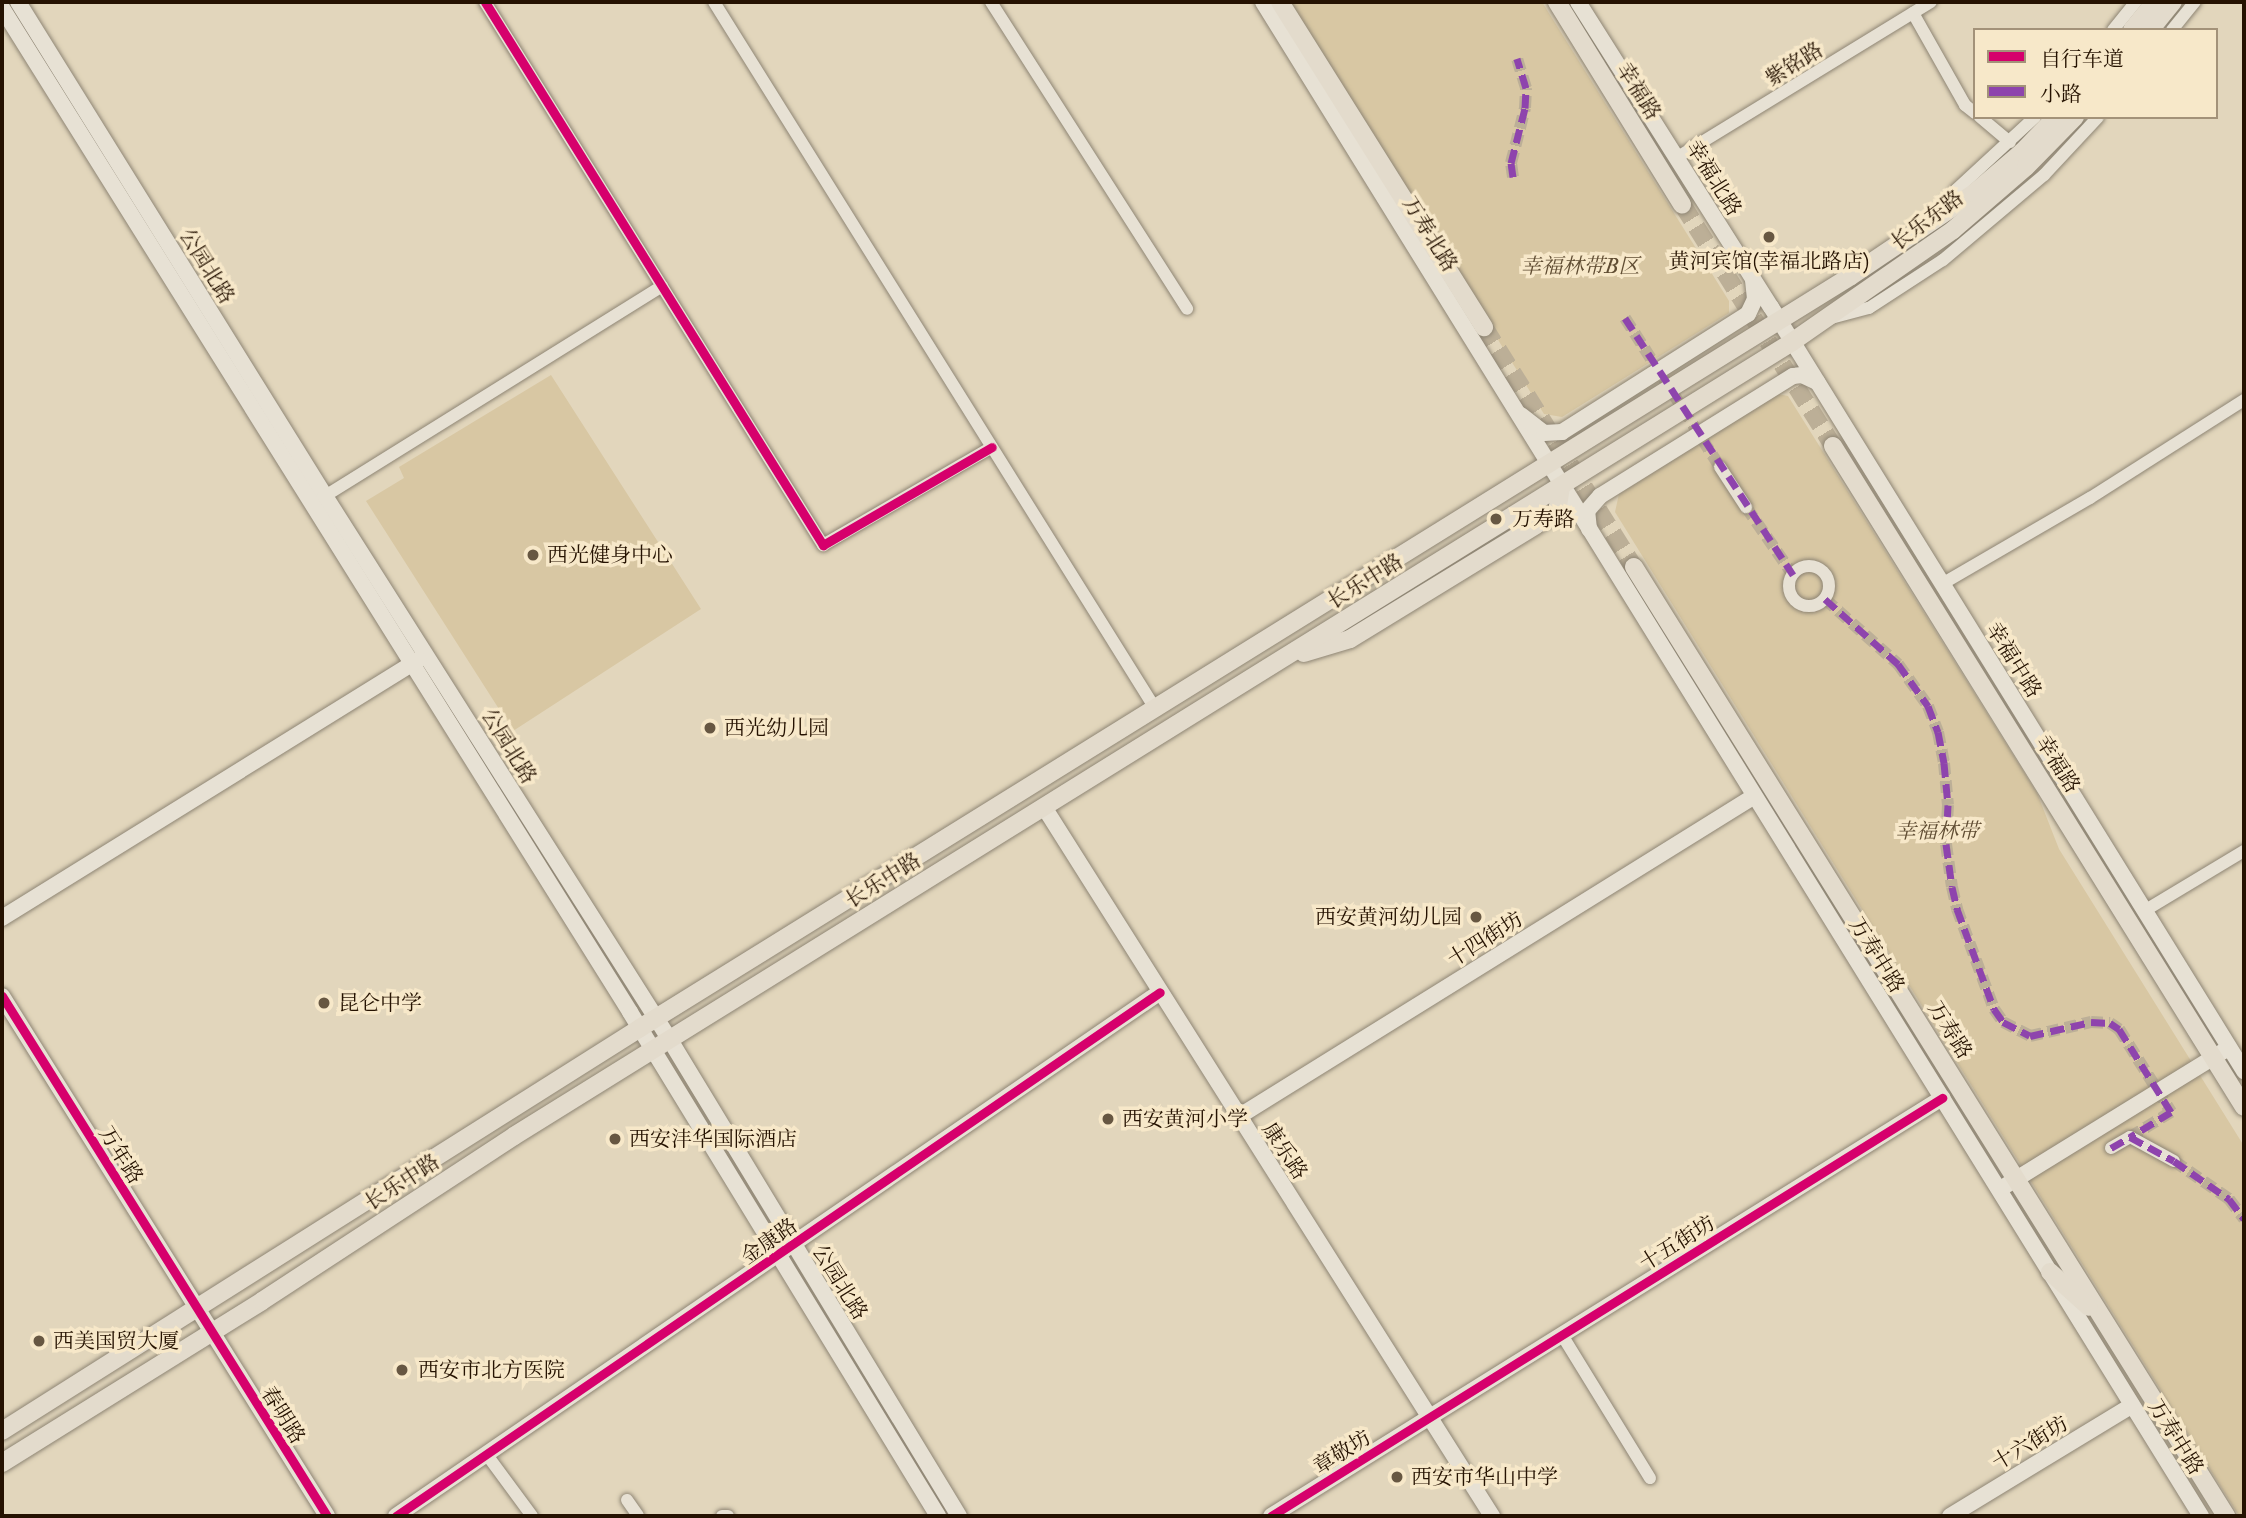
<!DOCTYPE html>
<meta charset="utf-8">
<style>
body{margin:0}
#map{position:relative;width:2246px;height:1518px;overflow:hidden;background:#e2d6bc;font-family:"IM FELL Great Primer","Noto Serif SC",serif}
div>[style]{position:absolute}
.green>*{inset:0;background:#d8c7a3}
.street-tunnel>*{height:12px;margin-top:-6px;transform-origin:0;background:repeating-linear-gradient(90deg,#bcaf97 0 12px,transparent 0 18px)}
.primary-tunnel>*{height:18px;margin-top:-9px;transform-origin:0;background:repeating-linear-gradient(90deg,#bcaf97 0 18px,transparent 0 27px)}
.roads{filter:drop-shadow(0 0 2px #8e8574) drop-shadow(0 0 2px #8e8574)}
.street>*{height:12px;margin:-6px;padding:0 6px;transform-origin:6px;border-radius:6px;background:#e7e1d4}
.street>.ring{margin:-6px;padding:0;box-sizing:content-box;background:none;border:12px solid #e7e1d4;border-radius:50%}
.secondary>*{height:16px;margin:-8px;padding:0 8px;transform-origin:8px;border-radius:8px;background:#e7e1d4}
.primary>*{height:18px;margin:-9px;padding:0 9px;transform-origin:9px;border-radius:9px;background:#e3dbcc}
.quiet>*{height:7px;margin-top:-3.5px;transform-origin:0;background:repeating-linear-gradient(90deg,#8e44ad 0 14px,transparent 0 21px)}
.cycleway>*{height:9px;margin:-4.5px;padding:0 4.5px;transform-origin:4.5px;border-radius:4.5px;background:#d6006c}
.dots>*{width:19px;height:19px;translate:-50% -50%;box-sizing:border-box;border:4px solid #f7e8c9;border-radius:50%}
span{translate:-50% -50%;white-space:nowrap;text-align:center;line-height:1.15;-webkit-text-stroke:7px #f7e8c9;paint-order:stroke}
.street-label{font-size:21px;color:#251201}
.poi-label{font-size:21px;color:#251201}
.left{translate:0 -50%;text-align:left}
.right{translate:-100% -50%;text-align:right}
.park-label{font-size:21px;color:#604d33;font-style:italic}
.frame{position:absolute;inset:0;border:4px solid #251201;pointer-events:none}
.legend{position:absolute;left:1973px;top:28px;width:245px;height:91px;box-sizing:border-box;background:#f7e8c9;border:2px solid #a39279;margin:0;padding:9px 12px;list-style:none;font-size:21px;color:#251201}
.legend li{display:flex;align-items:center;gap:14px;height:35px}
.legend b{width:35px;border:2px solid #a39279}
</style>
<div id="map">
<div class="green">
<div style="clip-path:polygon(1289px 2px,1542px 2px,1729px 301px,1729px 313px,1562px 417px,1544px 414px)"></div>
<div style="clip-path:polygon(551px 375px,701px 609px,513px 731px,366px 501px,404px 478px,399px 467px)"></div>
<div style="clip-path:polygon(1778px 394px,1788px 396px,2037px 793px,2059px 849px,2244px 1146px,2244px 1516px,2239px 1516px,1615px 512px,1619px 494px)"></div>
</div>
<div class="street-tunnel">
<div style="left:1513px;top:177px;width:14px;rotate:-98deg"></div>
<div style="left:1511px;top:163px;width:57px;rotate:-75.7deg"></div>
<div style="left:1525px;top:108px;width:20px;rotate:-87deg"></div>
<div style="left:1526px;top:88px;width:31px;rotate:-107deg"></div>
<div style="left:1625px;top:318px;width:177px;rotate:57.5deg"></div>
<div style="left:1746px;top:507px;width:83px;rotate:55.3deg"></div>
<div style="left:1825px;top:599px;width:98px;rotate:41.7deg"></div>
<div style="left:1898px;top:664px;width:52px;rotate:54.5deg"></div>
<div style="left:1928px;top:706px;width:28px;rotate:69deg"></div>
<div style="left:1938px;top:732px;width:32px;rotate:79deg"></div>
<div style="left:1944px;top:763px;width:42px;rotate:84.6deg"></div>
<div style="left:1948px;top:805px;width:39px;rotate:93deg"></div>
<div style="left:1946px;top:844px;width:43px;rotate:82.1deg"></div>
<div style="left:1952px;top:887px;width:23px;rotate:77deg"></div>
<div style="left:1957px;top:909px;width:107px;rotate:69.7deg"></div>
<div style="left:1994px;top:1009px;width:16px;rotate:55deg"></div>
<div style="left:2003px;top:1022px;width:30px;rotate:27deg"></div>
<div style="left:2030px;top:1036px;width:63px;rotate:-12.9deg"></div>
<div style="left:2091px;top:1022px;width:19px;rotate:3deg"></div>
<div style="left:2110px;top:1023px;width:11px;rotate:34deg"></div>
<div style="left:2119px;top:1029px;width:98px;rotate:57.9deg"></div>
<div style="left:2171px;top:1112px;width:48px;rotate:148.6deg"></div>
<div style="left:2174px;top:1161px;width:67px;rotate:34.6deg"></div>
<div style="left:2229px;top:1199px;width:25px;rotate:53deg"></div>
</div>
<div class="primary-tunnel">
<div style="left:1682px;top:204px;width:285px;rotate:58deg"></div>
<div style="left:1484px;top:327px;width:283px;rotate:58deg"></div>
</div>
<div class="roads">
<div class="street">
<div style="left:485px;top:2px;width:640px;rotate:58.1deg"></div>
<div style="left:823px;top:545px;width:195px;rotate:-30.1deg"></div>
<div style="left:714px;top:2px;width:835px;rotate:58.02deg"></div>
<div style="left:991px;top:2px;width:364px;rotate:57.4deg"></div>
<div style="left:1913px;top:13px;width:106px;rotate:60.5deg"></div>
<div style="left:1965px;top:105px;width:13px;rotate:39deg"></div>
<div style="left:2113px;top:30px;width:36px;rotate:-51deg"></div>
<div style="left:2172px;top:30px;width:36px;rotate:-51deg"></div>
<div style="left:1980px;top:117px;width:39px;rotate:40deg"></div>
<div style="left:1676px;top:158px;width:299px;rotate:-31.5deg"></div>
<div style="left:1941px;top:211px;width:26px;rotate:-54deg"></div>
<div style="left:1956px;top:190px;width:108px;rotate:-42.7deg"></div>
<div style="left:1831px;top:318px;width:39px;rotate:-15deg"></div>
<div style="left:1869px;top:308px;width:88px;rotate:-33deg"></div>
<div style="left:1943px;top:260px;width:132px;rotate:-40.1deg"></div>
<div style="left:2044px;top:175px;width:79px;rotate:-47deg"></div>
<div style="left:1720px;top:467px;width:48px;rotate:57deg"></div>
<div style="left:325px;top:496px;width:397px;rotate:-31.9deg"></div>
<div class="ring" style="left:1789px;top:566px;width:28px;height:28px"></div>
<div style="left:1942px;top:584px;width:171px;rotate:-30.2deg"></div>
<div style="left:2090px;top:498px;width:183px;rotate:-32.5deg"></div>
<div style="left:2144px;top:911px;width:117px;rotate:-31deg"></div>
<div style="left:2111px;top:1148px;width:22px;rotate:-30deg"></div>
<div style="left:2130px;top:1137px;width:50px;rotate:28.6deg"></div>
<div style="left:1562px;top:1335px;width:168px;rotate:58.4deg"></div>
<div style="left:487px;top:1455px;width:76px;rotate:53.6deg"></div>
<div style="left:627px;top:1500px;width:19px;rotate:55deg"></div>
<div style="left:722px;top:1516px;width:6px"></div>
</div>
<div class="secondary">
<div style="left:18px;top:2px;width:582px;rotate:58.14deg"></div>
<div style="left:325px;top:496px;width:644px;rotate:57.62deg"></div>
<div style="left:670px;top:1040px;width:557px;rotate:58.74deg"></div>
<div style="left:1263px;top:2px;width:1781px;rotate:58.22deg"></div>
<div style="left:1578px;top:2px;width:361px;rotate:57.7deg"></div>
<div style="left:1771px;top:307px;width:899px;rotate:58.24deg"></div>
<div style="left:2px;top:8px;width:1184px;rotate:57.97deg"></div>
<div style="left:630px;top:1012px;width:591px;rotate:58.57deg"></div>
<div style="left:1521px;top:415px;width:29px;rotate:38deg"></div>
<div style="left:1544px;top:433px;width:18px;rotate:-3deg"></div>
<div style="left:1562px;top:432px;width:220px;rotate:-32.4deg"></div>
<div style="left:1748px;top:314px;width:17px;rotate:-65deg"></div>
<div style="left:1755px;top:299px;width:19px;rotate:-96deg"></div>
<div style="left:1589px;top:529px;width:18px;rotate:-96deg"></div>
<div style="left:1587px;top:511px;width:20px;rotate:-49deg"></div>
<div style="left:1600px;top:496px;width:227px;rotate:-31.9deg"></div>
<div style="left:1793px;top:376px;width:9px;rotate:-6deg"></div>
<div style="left:1802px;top:375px;width:17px;rotate:25deg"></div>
<div style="left:1044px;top:807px;width:839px;rotate:57.71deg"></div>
<div style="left:2px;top:918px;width:490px;rotate:-31.8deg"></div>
<div style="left:2px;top:996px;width:613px;rotate:57.99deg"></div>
<div style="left:1238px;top:1117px;width:606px;rotate:-31.86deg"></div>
<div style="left:2005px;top:1186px;width:257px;rotate:-31.7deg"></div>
<div style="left:396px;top:1516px;width:926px;rotate:-34.44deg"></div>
<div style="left:1271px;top:1516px;width:791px;rotate:-31.92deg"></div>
<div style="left:1950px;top:1516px;width:212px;rotate:-31.3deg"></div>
</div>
<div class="primary">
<div style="left:1280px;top:2px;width:384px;rotate:57.9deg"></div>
<div style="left:1557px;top:2px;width:238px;rotate:58.3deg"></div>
<div style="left:2132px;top:30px;width:36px;rotate:-51deg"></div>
<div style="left:2150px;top:30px;width:36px;rotate:-51deg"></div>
<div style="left:1833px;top:446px;width:778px;rotate:58.13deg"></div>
<div style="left:1634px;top:567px;width:1119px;rotate:58.04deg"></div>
<div style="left:1304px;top:653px;width:48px;rotate:-16.9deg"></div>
<div style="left:1350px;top:639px;width:243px;rotate:-31.5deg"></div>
<div style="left:1557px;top:512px;width:25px;rotate:-81deg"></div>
<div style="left:2050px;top:1272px;width:52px;rotate:41.9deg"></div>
<div style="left:2px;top:1431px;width:755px;rotate:-32.28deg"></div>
<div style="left:640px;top:1028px;width:1425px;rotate:-31.84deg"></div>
<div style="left:1851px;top:276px;width:148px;rotate:-34deg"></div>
<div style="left:1974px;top:193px;width:63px;rotate:-40.5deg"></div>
<div style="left:2022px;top:152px;width:49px;rotate:-45.8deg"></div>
<div style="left:2px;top:1463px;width:306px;rotate:-31.9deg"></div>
<div style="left:262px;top:1301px;width:301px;rotate:-33.2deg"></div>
<div style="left:514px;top:1136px;width:1505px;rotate:-31.85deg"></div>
<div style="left:1792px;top:342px;width:196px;rotate:-34.8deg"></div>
<div style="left:1953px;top:230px;width:96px;rotate:-40.8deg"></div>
<div style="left:2026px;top:167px;width:70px;rotate:-45.6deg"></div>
</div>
</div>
<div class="quiet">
<div style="left:1513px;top:177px;width:14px;rotate:-98deg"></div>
<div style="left:1511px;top:163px;width:57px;rotate:-75.7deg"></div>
<div style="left:1525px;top:108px;width:20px;rotate:-87deg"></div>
<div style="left:1526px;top:88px;width:31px;rotate:-107deg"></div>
<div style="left:1625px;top:318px;width:307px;rotate:56.8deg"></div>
<div style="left:1825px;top:599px;width:98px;rotate:41.7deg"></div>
<div style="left:1898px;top:664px;width:52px;rotate:54.5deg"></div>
<div style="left:1928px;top:706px;width:28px;rotate:69deg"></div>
<div style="left:1938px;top:732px;width:32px;rotate:79deg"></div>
<div style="left:1944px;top:763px;width:42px;rotate:84.6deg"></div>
<div style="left:1948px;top:805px;width:39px;rotate:93deg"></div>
<div style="left:1946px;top:844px;width:43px;rotate:82.1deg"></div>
<div style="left:1952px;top:887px;width:23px;rotate:77deg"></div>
<div style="left:1957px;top:909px;width:107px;rotate:69.7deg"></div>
<div style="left:1994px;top:1009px;width:16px;rotate:55deg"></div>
<div style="left:2003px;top:1022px;width:30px;rotate:27deg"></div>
<div style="left:2030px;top:1036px;width:63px;rotate:-12.9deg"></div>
<div style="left:2091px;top:1022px;width:19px;rotate:3deg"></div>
<div style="left:2110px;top:1023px;width:11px;rotate:34deg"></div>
<div style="left:2119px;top:1029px;width:98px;rotate:57.9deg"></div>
<div style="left:2171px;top:1112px;width:48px;rotate:148.6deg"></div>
<div style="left:2111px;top:1148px;width:22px;rotate:-30deg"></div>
<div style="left:2130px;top:1137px;width:50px;rotate:28.6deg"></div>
<div style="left:2174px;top:1161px;width:67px;rotate:34.6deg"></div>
<div style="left:2229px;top:1199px;width:25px;rotate:53deg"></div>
</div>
<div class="cycleway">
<div style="left:485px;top:2px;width:640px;rotate:58.1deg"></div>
<div style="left:823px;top:545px;width:195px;rotate:-30.1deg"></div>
<div style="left:2px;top:996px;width:613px;rotate:57.99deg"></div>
<div style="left:396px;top:1516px;width:926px;rotate:-34.44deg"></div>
<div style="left:1271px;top:1516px;width:791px;rotate:-31.92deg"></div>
</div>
<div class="dots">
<div style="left:1769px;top:237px;background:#675742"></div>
<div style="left:1496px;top:519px;background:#675742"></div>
<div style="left:533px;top:555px;background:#675742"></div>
<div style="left:710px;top:728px;background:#675742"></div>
<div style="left:1476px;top:917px;background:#675742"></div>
<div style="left:324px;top:1003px;background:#675742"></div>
<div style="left:1108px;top:1119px;background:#675742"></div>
<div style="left:615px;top:1139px;background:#675742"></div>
<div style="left:39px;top:1341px;background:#675742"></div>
<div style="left:402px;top:1370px;background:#675742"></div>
<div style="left:1397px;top:1477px;background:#675742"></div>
</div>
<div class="street-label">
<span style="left:1794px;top:64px;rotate:-32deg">紫铭路</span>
<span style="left:1639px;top:91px;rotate:58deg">幸福路</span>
<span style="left:1714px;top:178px;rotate:58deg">幸福北路</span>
<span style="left:1927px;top:220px;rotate:-37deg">长乐东路</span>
<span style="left:1430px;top:234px;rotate:58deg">万寿北路</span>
<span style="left:207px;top:266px;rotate:58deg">公园北路</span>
<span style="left:1365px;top:581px;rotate:-32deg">长乐中路</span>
<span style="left:2014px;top:660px;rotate:58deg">幸福中路</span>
<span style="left:509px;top:746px;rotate:58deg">公园北路</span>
<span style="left:2058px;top:764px;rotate:58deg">幸福路</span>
<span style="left:883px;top:880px;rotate:-32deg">长乐中路</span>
<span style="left:1485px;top:939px;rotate:-32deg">十四街坊</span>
<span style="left:1877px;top:955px;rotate:58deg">万寿中路</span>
<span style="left:1950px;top:1030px;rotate:58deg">万寿路</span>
<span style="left:1285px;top:1151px;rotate:57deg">康乐路</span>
<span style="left:121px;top:1155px;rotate:58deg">万年路</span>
<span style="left:402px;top:1182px;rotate:-33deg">长乐中路</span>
<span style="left:769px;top:1241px;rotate:-35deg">金康路</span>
<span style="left:1677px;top:1243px;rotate:-32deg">十五街坊</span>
<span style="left:840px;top:1282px;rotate:58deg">公园北路</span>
<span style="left:283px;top:1415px;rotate:58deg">春明路</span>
<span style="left:2176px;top:1437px;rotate:58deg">万寿中路</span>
<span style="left:2030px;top:1443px;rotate:-31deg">十六街坊</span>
<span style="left:1342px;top:1452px;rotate:-32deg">章敬坊</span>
</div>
<div class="poi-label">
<span style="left:1769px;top:261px">黄河宾馆(幸福北路店)</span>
<span class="left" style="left:1512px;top:519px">万寿路</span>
<span class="left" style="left:547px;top:555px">西光健身中心</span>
<span class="left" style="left:724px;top:728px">西光幼儿园</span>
<span class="right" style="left:1462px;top:917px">西安黄河幼儿园</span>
<span class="left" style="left:338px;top:1003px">昆仑中学</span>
<span class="left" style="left:1122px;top:1119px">西安黄河小学</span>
<span class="left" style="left:629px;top:1139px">西安沣华国际酒店</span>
<span class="left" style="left:53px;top:1341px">西美国贸大厦</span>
<span class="left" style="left:418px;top:1370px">西安市北方医院</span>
<span class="left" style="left:1411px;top:1477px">西安市华山中学</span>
</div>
<div class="park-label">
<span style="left:1580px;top:266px">幸福林带B区</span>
<span style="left:1937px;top:831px">幸福林带</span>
</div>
<div class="frame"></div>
<ul class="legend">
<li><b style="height:9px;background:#d6006c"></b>自行车道</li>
<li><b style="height:9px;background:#8e44ad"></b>小路</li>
</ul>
</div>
